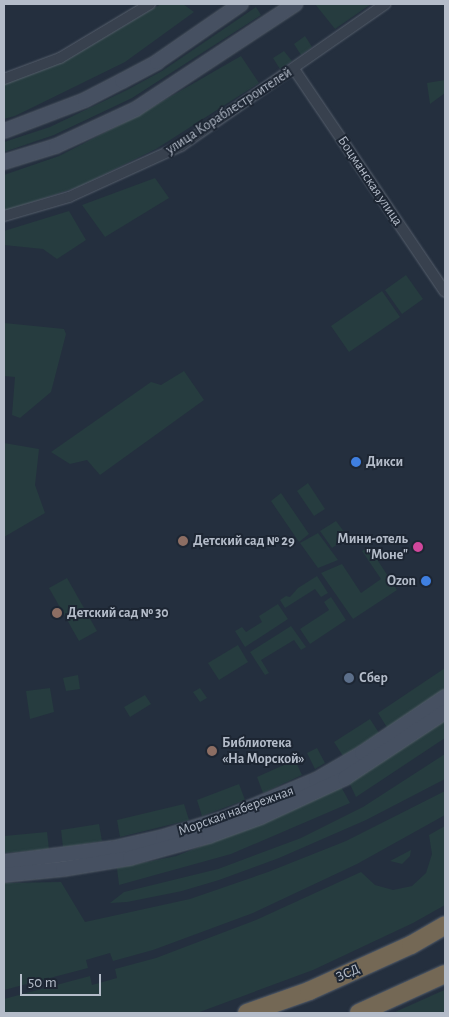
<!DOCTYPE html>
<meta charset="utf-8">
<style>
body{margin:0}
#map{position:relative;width:449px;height:1017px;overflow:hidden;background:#242f3e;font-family:"Alegreya Sans",sans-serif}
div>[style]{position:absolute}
.green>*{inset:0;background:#263c3f}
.roads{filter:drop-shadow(0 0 1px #565f6c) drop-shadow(0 0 1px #565f6c)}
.street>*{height:10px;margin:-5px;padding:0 5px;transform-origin:5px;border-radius:5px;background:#38414e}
.secondary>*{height:14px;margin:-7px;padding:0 7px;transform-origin:7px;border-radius:7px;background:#465061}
.highway>*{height:18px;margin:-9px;padding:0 9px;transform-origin:9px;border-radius:9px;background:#746855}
.dots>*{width:14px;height:14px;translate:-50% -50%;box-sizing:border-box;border:2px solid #1d2633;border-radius:50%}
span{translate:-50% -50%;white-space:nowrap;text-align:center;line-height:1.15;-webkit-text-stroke:4px #1d2633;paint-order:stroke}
.street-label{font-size:14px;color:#b4bcc9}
.poi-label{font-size:14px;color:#b4bcc9;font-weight:700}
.left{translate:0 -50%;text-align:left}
.right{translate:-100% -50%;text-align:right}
.frame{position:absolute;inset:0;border:5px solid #b4bcc9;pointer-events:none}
.scale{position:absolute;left:20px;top:974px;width:81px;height:22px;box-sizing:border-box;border:2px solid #b4bcc9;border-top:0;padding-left:6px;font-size:15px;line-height:18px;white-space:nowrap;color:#b4bcc9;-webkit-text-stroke:4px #1d2633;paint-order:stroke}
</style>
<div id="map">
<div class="green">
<div style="clip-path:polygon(161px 4px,183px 4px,194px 12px,125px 62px,15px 116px,4px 119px,4px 84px,67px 60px)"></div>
<div style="clip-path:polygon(315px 4px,371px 4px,335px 29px)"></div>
<div style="clip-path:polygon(256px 7px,261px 15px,132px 98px,54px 135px,4px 152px,4px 142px,50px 127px,127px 90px,162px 71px)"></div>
<div style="clip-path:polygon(305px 36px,312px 47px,301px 55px,294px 44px)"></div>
<div style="clip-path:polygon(284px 51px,292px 61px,280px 69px,273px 58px)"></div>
<div style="clip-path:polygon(241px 56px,259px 83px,156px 149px,78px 187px,4px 211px,4px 175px,59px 156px,135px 117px)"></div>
<div style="clip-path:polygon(445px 80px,445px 93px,430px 104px,427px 83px)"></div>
<div style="clip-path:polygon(155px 178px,169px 198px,105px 237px,82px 205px)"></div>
<div style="clip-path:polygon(69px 211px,86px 240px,57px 259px,43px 249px,4px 245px,4px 231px)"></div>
<div style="clip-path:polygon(406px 275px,423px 299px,402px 314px,385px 290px)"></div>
<div style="clip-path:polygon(382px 291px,400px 317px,349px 352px,331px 326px)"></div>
<div style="clip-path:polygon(4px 323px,64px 329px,66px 334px,51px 392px,20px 418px,12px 415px,15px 377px,4px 376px)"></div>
<div style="clip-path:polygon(184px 371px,204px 400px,100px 475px,87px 460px,70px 464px,51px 452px,151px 382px,161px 385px)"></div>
<div style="clip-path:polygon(4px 443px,39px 449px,35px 485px,45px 513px,4px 537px)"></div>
<div style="clip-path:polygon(308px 483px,325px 509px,314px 516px,297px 491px)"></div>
<div style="clip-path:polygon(281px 493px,309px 534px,299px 542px,271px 501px)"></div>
<div style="clip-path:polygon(336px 521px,348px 537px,332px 548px,320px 531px)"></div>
<div style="clip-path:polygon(318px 533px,338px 560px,318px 568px,300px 543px)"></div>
<div style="clip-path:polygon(369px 547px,397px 590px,353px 619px,321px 573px,342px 564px,361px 593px,381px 579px,362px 551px)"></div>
<div style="clip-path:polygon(317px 576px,328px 593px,321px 597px,315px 589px,285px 608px,280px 600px,286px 596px,290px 597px,298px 588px)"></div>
<div style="clip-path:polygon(67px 578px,97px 631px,79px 641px,49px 588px)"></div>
<div style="clip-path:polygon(331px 597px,346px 620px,310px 644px,300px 629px,329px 610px,324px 602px)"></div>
<div style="clip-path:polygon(278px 604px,288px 619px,245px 647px,235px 631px,242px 627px,246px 632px,262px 622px,259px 616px)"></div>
<div style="clip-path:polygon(291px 626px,306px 647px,301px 650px,294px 640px,261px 660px,269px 673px,265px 675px,250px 652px)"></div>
<div style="clip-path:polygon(238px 645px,248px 662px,219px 680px,208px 663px)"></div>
<div style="clip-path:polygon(445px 668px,445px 690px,388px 729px,378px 713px)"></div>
<div style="clip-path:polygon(78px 675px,80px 689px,66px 691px,63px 678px)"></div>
<div style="clip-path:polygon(50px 688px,54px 712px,30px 719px,26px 691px)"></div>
<div style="clip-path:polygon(200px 688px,207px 698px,200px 702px,193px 692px)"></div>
<div style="clip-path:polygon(145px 695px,151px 704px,130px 717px,124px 707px)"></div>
<div style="clip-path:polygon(445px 717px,445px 738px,356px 797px,348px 780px)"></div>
<div style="clip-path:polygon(370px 719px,379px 733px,343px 756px,334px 742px)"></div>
<div style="clip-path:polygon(317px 748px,325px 763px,315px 769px,307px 753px)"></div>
<div style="clip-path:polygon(445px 754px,445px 779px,366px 820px,279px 858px,219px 880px,182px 891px,127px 902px,110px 903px,124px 892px,218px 869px,301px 838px,363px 807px)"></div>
<div style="clip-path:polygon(295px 760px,302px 775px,263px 793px,257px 777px)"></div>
<div style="clip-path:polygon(239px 784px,245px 800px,202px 816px,197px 800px)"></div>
<div style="clip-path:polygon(340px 785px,350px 803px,231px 854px,119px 885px,117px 868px,176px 856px,235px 833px)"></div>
<div style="clip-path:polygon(445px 791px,445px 815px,357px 864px,253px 913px,153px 950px,113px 961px,110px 953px,86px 960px,88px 968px,4px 990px,4px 883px,61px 882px,85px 922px,190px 899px,268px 872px,346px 841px)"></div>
<div style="clip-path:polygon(184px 804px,189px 820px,120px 837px,117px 820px)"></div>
<div style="clip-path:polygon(99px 824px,102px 841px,63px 847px,61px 830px)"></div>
<div style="clip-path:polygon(445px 826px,445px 905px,413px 923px,313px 970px,197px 1013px,4px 1013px,4px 999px,90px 976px,92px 985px,117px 978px,115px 969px,156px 958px,256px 920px,361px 872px,375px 885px,393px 890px,412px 886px,426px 873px,432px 854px,429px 835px)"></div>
<div style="clip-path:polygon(47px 832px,49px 849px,4px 853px,4px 836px)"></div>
<div style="clip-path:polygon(411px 850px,410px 856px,402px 864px,390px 861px)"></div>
<div style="clip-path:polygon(445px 990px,445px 1013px,393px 1013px,442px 991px)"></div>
</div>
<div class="roads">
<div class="street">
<div style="left:294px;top:69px;width:269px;rotate:55.9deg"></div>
<div style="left:4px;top:79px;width:60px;rotate:-20.6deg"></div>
<div style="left:60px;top:58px;width:105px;rotate:-31deg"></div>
<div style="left:4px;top:216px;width:68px;rotate:-16.3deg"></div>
<div style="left:69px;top:197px;width:123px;rotate:-24.5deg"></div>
<div style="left:181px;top:146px;width:249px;rotate:-34.8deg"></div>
</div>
<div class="secondary">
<div style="left:4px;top:131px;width:87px;rotate:-20.9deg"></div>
<div style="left:85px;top:100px;width:42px;rotate:-27.2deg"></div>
<div style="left:122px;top:81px;width:40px;rotate:-28deg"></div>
<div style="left:157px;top:62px;width:102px;rotate:-34.6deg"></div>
<div style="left:4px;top:162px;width:54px;rotate:-17.1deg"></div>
<div style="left:56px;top:146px;width:88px;rotate:-24.8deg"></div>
<div style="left:136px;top:109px;width:191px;rotate:-33.4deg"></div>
<div style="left:4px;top:862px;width:111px;rotate:-7.3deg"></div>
<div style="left:114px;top:848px;width:50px;rotate:-12.7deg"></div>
<div style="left:163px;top:837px;width:65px;rotate:-17deg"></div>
<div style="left:225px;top:818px;width:99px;rotate:-22.7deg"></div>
<div style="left:316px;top:780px;width:53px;rotate:-30.4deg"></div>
<div style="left:362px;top:753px;width:100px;rotate:-34deg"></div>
<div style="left:4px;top:875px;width:59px;rotate:-5.8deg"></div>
<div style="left:63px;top:869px;width:68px;rotate:-9.3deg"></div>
<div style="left:130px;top:858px;width:82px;rotate:-15.6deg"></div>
<div style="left:209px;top:836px;width:55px;rotate:-20.1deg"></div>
<div style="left:261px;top:817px;width:93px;rotate:-24.9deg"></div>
<div style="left:345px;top:778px;width:120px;rotate:-33.4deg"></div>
</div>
<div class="highway">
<div style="left:247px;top:1013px;width:66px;rotate:-19.5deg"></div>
<div style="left:309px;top:991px;width:112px;rotate:-24.3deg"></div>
<div style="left:411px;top:945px;width:39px;rotate:-30deg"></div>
<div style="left:359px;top:1013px;width:94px;rotate:-24.4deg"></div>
</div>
</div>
<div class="dots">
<div style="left:356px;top:462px;background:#3f7fe0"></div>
<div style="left:183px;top:541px;background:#8d6e63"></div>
<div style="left:418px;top:547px;background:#d1479c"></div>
<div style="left:426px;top:581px;background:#3f7fe0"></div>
<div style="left:57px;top:613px;background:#8d6e63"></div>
<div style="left:349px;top:678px;background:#5c6f8a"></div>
<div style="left:212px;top:751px;background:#8d6e63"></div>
</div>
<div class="street-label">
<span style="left:229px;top:111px;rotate:-33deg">улица Кораблестроителей</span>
<span style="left:370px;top:181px;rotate:56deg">Боцманская улица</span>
<span style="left:236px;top:811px;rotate:-20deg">Морская набережная</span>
<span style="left:348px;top:973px;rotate:-24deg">ЗСД</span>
</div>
<div class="poi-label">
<span class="left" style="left:366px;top:462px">Дикси</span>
<span class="right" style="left:408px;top:547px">Мини-отель<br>"Моне"</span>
<span class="left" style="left:193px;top:541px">Детский сад № 29</span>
<span class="right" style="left:416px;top:581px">Ozon</span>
<span class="left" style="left:67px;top:613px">Детский сад № 30</span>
<span class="left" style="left:359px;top:678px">Сбер</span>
<span class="left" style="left:222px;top:751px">Библиотека<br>«На Морской»</span>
</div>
<div class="frame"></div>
<div class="scale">50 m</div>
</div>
